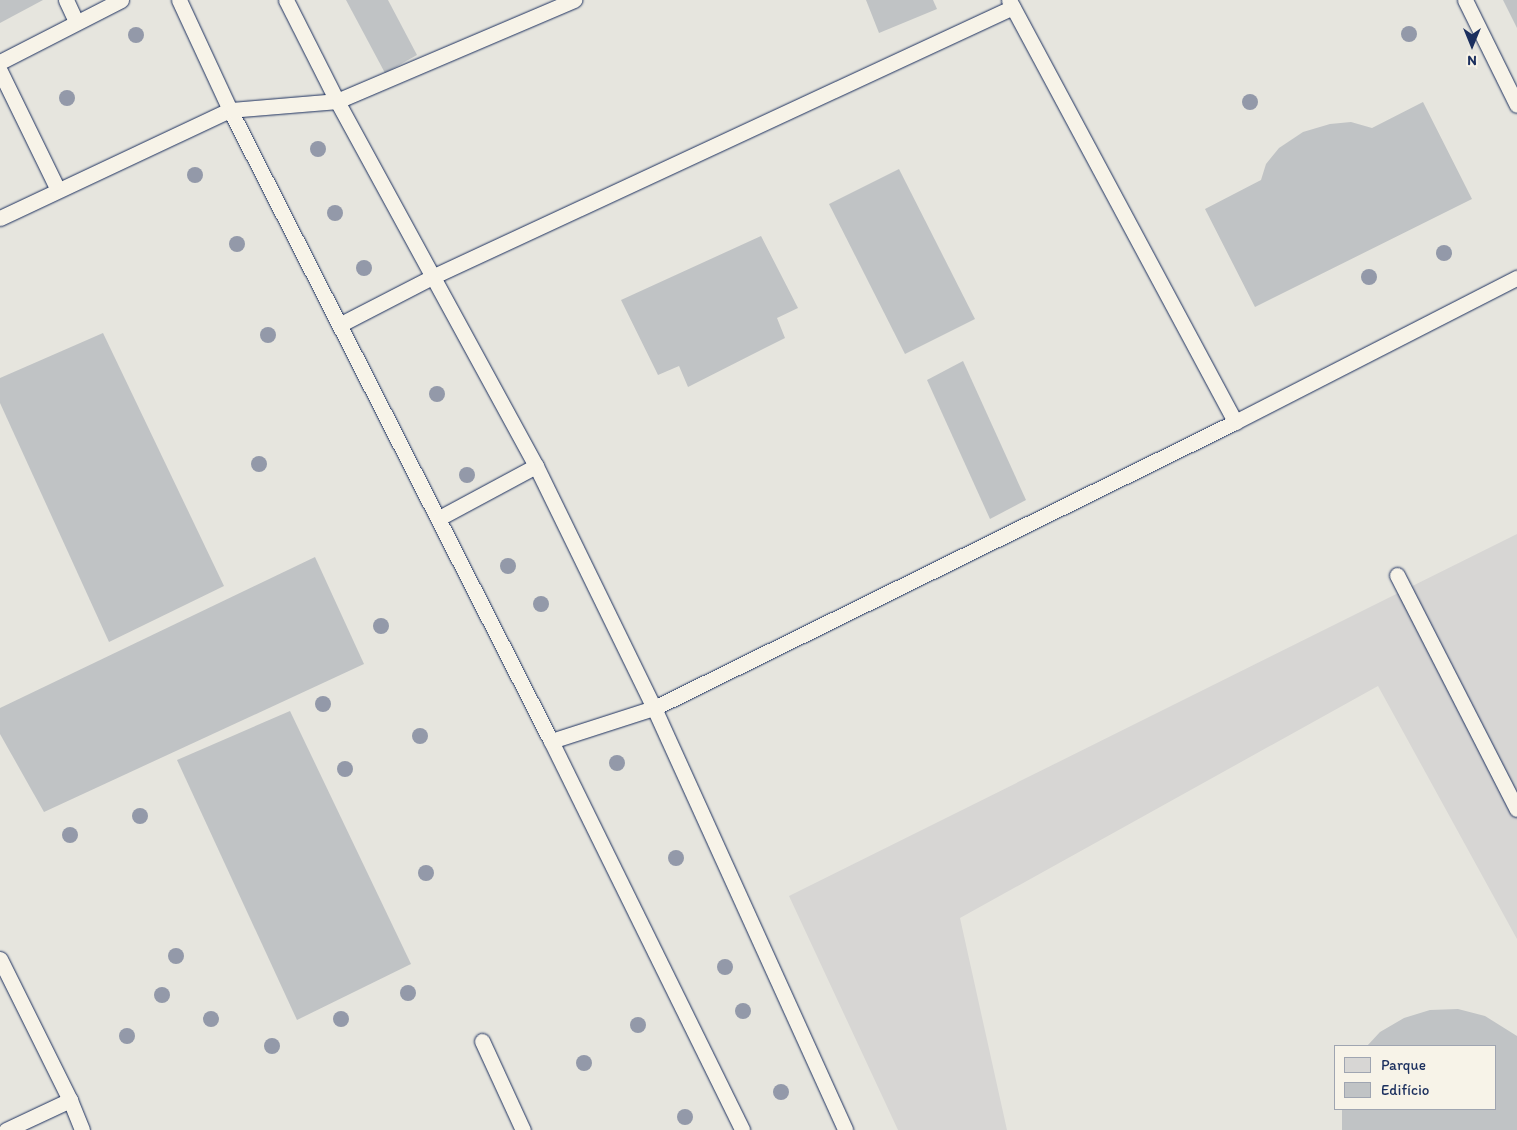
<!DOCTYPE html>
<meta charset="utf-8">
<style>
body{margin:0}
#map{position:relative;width:1517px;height:1130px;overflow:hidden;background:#f7f3e8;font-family:Itim,sans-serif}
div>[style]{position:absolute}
.built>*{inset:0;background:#e6e5de}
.green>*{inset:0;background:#d7d6d4}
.building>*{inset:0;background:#c0c3c5}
.roads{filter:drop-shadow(0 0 1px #1b2f5e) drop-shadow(0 0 1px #1b2f5e)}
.lane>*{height:15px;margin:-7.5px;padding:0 7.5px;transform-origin:7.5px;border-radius:7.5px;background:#f7f3e8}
.trees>*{width:16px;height:16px;margin:-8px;border-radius:50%;background:#9399a9}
span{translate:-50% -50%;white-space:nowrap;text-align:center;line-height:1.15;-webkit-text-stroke:4px #f7f3e8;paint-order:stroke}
.legend{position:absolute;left:1334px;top:1045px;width:162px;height:65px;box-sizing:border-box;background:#f7f3e8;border:1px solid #9fa5b1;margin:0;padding:6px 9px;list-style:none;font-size:15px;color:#1b2f5e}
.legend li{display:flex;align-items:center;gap:10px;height:25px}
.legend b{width:25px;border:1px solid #9fa5b1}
.north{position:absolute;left:1447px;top:20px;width:50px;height:50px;-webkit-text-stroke:4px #f7f3e8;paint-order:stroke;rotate:180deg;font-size:14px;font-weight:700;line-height:20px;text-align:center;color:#1b2f5e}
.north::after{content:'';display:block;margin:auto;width:18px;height:22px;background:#1b2f5e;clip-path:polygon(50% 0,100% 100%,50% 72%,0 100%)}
</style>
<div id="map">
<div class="built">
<div style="clip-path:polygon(evenodd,0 0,1517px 0,1517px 1130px,0 1130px,0 0,1336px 1046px,1496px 1046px,1496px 1109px,1336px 1109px,1336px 1046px)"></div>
</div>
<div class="green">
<div style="clip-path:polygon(1517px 534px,1517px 939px,1378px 686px,960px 918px,1007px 1130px,898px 1130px,789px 896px)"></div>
</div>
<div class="building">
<div style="clip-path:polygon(0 0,43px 0,0 23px)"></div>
<div style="clip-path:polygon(346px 0,388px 0,417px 55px,385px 73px)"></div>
<div style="clip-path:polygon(866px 0,933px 0,937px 9px,879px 33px)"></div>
<div style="clip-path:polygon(1503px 0,1517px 0,1517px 28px)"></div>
<div style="clip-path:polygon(1423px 102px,1472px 199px,1255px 307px,1205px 209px,1261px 180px,1266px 164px,1279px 148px,1303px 132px,1330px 124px,1351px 122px,1372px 128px)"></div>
<div style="clip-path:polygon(899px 169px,975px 319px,905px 354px,829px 204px)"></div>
<div style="clip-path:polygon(761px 236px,798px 308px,777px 318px,785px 338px,688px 387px,679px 366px,658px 375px,621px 300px)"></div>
<div style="clip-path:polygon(103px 333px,224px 586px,109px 642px,0 403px,0 378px)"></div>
<div style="clip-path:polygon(963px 361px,1026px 500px,990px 519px,927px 380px)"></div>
<div style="clip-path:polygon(315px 557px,364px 664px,44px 812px,0 734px,0 708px)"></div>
<div style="clip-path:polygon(290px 711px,411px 964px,297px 1020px,177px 760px)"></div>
<div style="clip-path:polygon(1458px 1009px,1485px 1016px,1517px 1036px,1517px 1130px,1342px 1130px,1342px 1109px,1496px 1109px,1496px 1046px,1367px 1046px,1380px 1032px,1404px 1018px,1430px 1010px)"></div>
</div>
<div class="roads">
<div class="lane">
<div style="left:66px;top:0;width:23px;rotate:65deg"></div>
<div style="left:179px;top:0;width:121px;rotate:65.1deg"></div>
<div style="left:230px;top:110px;width:708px;rotate:63.04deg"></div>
<div style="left:551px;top:741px;width:433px;rotate:63.8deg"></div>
<div style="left:286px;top:0;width:113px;rotate:63.2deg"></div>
<div style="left:337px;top:101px;width:416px;rotate:61.4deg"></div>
<div style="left:536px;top:466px;width:269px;rotate:64deg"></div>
<div style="left:654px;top:708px;width:463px;rotate:65.6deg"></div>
<div style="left:1009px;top:0;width:479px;rotate:61.8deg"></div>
<div style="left:1465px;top:0;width:117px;rotate:63.7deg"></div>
<div style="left:0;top:62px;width:136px;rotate:-27.1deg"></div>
<div style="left:0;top:71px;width:130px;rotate:64deg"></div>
<div style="left:0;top:218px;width:254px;rotate:-25.2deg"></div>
<div style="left:230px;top:110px;width:107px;rotate:-4.8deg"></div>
<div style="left:337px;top:101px;width:258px;rotate:-23.1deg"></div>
<div style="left:341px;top:324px;width:105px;rotate:-27.3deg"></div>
<div style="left:434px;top:276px;width:638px;rotate:-24.92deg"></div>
<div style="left:439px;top:518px;width:110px;rotate:-28.2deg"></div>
<div style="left:1397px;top:575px;width:263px;rotate:62.9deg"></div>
<div style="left:551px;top:741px;width:108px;rotate:-17.8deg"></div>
<div style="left:654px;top:708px;width:648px;rotate:-26.21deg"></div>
<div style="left:1235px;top:422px;width:317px;rotate:-27.1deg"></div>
<div style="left:0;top:959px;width:157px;rotate:63.6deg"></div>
<div style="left:70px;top:1100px;width:32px;rotate:68deg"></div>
<div style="left:482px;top:1041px;width:98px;rotate:65.3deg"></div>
<div style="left:6px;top:1130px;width:71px;rotate:-25.1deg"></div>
</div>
</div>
<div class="trees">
<div style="left:1409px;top:34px"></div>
<div style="left:136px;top:35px"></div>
<div style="left:67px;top:98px"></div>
<div style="left:1250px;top:102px"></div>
<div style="left:318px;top:149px"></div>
<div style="left:195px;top:175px"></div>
<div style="left:335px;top:213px"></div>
<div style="left:237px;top:244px"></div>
<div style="left:1444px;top:253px"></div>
<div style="left:364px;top:268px"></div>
<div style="left:1369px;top:277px"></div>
<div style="left:268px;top:335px"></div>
<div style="left:437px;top:394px"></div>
<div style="left:259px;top:464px"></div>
<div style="left:467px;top:475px"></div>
<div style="left:508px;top:566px"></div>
<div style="left:541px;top:604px"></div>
<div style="left:381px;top:626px"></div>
<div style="left:323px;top:704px"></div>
<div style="left:420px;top:736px"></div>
<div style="left:617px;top:763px"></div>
<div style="left:345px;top:769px"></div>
<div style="left:140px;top:816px"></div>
<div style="left:70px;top:835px"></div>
<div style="left:676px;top:858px"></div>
<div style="left:426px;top:873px"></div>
<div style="left:176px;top:956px"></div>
<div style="left:725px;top:967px"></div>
<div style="left:408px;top:993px"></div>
<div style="left:162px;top:995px"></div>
<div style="left:743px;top:1011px"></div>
<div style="left:211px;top:1019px"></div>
<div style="left:341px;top:1019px"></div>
<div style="left:638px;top:1025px"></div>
<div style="left:127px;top:1036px"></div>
<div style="left:272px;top:1046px"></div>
<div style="left:584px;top:1063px"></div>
<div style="left:781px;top:1092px"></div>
<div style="left:685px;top:1117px"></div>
</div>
<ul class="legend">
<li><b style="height:14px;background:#d7d6d4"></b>Parque</li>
<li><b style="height:14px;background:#c0c3c5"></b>Edifício</li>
</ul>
<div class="north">N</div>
</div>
